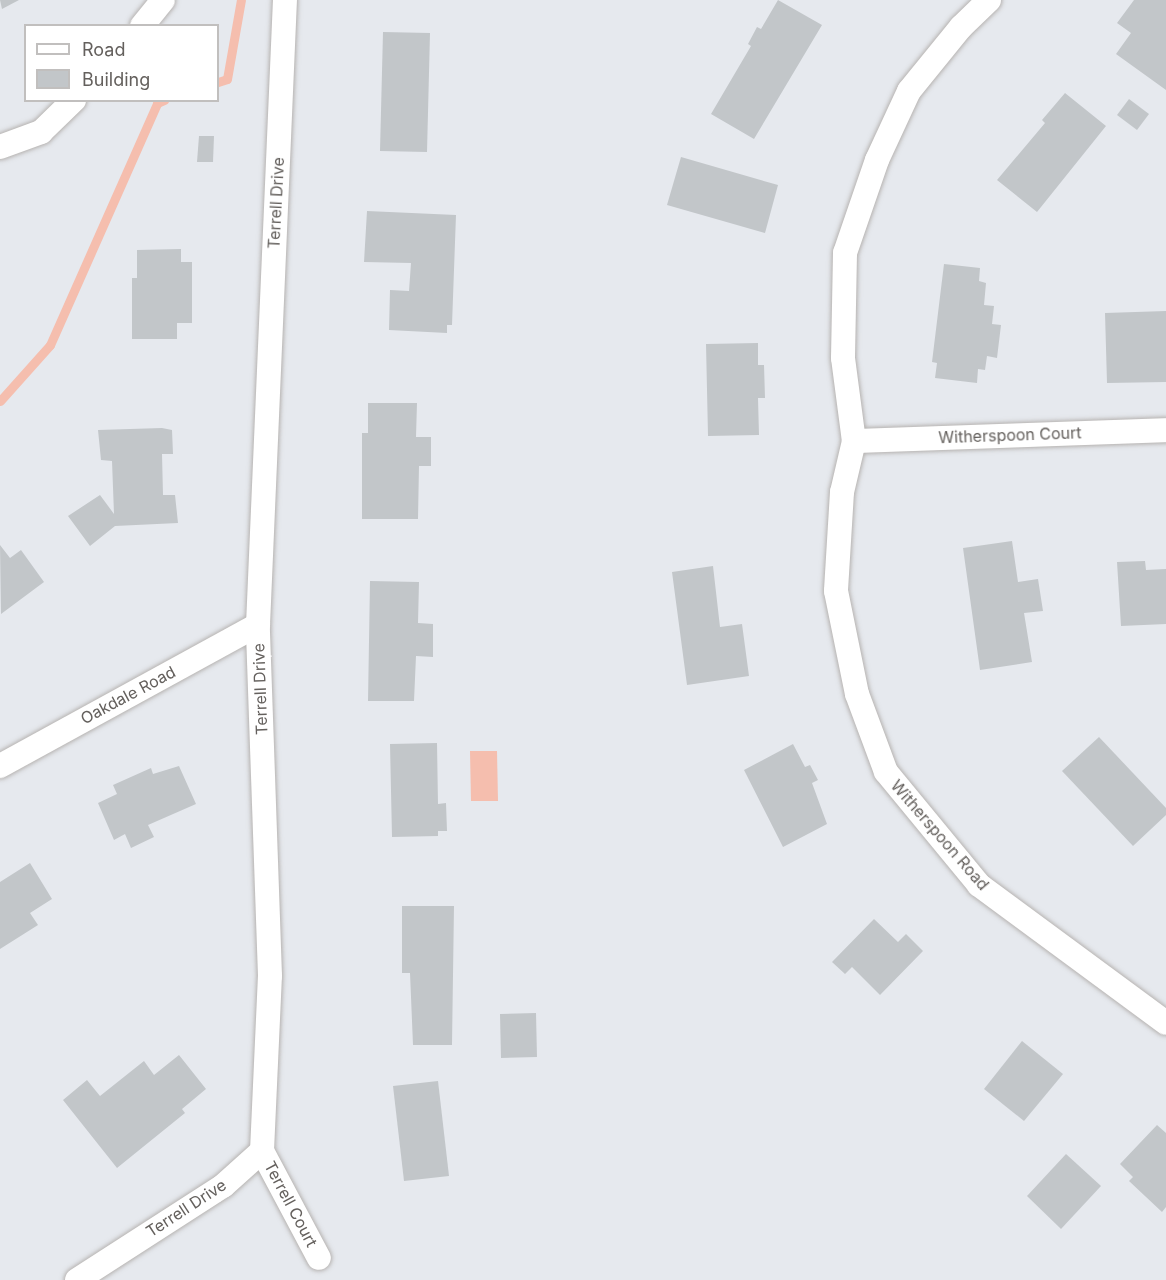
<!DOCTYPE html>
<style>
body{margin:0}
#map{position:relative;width:1166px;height:1280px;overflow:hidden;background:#e6e9ee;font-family:Inter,sans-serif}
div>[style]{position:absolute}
.water>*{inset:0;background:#f5beae}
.stream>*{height:9px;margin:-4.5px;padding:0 4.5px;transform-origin:4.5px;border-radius:4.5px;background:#f5beae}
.building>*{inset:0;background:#c2c6c9}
.roads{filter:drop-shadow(0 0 2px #b6b3b1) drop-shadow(0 0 2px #b6b3b1)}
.street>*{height:24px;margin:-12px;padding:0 12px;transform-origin:12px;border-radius:12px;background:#fff}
span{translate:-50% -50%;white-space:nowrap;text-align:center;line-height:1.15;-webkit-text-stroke:5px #fff;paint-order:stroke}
.street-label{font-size:16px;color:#64605d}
.legend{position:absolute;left:24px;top:24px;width:195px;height:78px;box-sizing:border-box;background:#fff;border:2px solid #c1bfbe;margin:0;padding:8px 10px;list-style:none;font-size:18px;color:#64605d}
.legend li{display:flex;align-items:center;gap:12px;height:30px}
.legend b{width:30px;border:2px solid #c1bfbe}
</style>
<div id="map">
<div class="water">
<div style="clip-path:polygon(470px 751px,497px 751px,498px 801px,471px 801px)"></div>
</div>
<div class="stream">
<div style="left:218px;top:82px;width:9px;rotate:-18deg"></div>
<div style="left:227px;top:79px;width:80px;rotate:-80deg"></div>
<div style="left:0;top:401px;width:75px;rotate:-48.2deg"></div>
<div style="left:50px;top:345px;width:265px;rotate:-66.1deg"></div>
<div style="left:157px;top:103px;width:8px;rotate:-23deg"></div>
</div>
<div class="building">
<div style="clip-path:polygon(0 0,19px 0,2px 9px)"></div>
<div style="clip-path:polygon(778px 0,822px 25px,754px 139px,711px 114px,751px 46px,748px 44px,757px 27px,761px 29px)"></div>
<div style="clip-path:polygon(1134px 0,1166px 0,1166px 90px,1116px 54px,1131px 33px,1117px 23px)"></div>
<div style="clip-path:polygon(383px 32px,430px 33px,427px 152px,380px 151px)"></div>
<div style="clip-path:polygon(1065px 93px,1106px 126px,1037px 212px,997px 180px,1045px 123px,1042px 120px)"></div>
<div style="clip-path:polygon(1129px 99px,1149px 114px,1137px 130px,1117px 115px)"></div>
<div style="clip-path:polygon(199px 136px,214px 136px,213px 162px,197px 162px)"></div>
<div style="clip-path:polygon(681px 157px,778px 185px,765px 233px,667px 205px)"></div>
<div style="clip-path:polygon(367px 211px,456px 215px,452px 325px,447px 325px,447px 333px,389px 330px,390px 290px,409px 291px,411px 263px,364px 262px)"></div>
<div style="clip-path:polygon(181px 249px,181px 262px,192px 262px,192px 323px,177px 323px,177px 339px,132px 339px,132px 278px,137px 278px,137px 250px)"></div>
<div style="clip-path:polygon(944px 264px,980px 268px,979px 281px,986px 283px,984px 305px,994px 306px,992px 324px,1001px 325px,997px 358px,987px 356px,985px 370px,978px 369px,977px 383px,935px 378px,937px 363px,932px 362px)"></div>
<div style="clip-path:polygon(1166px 311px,1166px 382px,1107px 383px,1105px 313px)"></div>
<div style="clip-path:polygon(758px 343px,758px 365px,764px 365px,765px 398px,758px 398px,759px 435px,708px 436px,706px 344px)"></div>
<div style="clip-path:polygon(368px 403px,417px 403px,416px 437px,431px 437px,431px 466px,419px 466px,418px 519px,362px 519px,362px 433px,368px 433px)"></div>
<div style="clip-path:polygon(162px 428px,172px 430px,173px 454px,162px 454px,163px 495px,175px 495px,178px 523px,115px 526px,90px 546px,68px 516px,100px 495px,114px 514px,112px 461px,101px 460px,98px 430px)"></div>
<div style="clip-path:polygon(1012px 541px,1018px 582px,1038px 579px,1043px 611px,1024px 613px,1032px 662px,980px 670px,963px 548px)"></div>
<div style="clip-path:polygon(0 545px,10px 558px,21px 550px,44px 582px,1px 614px)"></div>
<div style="clip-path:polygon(1145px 561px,1146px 570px,1166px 569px,1166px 624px,1121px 626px,1117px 562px)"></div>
<div style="clip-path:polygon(713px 566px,720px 627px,742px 624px,749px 676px,687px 685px,672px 572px)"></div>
<div style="clip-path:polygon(370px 581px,419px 582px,418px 623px,433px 624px,433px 657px,416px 656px,414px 701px,368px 701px)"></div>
<div style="clip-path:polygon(1099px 737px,1166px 808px,1166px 815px,1133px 846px,1062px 771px)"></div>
<div style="clip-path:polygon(437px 743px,438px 804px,446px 803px,447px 831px,438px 831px,438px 836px,392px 837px,390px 744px)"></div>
<div style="clip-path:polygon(793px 744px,805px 767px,810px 765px,818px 780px,812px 783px,827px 824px,783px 847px,744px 770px)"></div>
<div style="clip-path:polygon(179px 766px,196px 804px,148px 825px,154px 837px,131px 848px,125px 834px,114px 840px,98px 803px,117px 794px,113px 785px,151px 768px,153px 774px)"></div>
<div style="clip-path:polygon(30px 863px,52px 899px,30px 913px,38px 925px,0 949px,0 882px)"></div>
<div style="clip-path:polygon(402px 906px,454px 906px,452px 1045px,413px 1045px,410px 973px,402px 973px)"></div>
<div style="clip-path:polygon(874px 919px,898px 942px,906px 934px,923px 951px,880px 995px,852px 967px,845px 974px,832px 962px)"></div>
<div style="clip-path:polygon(536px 1013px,537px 1057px,501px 1058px,500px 1014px)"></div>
<div style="clip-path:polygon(1022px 1041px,1063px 1074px,1024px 1121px,984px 1089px)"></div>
<div style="clip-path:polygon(179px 1055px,206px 1089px,182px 1109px,185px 1113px,117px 1168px,63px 1100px,87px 1080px,100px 1096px,144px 1061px,154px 1075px)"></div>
<div style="clip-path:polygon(438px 1081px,449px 1176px,404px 1181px,393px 1086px)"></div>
<div style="clip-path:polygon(1157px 1125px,1166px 1133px,1166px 1207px,1162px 1212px,1129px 1181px,1133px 1177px,1120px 1164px)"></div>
<div style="clip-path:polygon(1066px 1154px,1101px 1186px,1061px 1229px,1027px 1196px)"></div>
</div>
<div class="roads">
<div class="street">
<div style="left:989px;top:0;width:39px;rotate:136deg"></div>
<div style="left:961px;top:27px;width:82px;rotate:129.1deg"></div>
<div style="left:909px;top:91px;width:76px;rotate:114.9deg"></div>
<div style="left:877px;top:160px;width:98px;rotate:109deg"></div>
<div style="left:845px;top:253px;width:105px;rotate:91.1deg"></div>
<div style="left:843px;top:358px;width:84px;rotate:82.5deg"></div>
<div style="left:854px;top:441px;width:52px;rotate:103.2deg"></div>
<div style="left:842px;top:492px;width:99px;rotate:93.5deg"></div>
<div style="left:836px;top:591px;width:105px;rotate:78.5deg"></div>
<div style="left:857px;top:694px;width:83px;rotate:69.6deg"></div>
<div style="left:886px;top:772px;width:146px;rotate:50.5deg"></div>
<div style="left:979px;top:885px;width:232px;rotate:36.4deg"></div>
<div style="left:142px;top:26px;width:33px;rotate:-51deg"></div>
<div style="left:0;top:147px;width:44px;rotate:-20.1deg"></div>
<div style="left:41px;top:132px;width:46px;rotate:-44.1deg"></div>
<div style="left:854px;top:441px;width:312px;rotate:-2deg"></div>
<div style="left:0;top:766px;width:294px;rotate:-28.7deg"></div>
<div style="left:262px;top:1151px;width:121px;rotate:62deg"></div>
<div style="left:77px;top:1280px;width:174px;rotate:-32.8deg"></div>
<div style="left:223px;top:1186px;width:52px;rotate:-41.9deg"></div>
<div style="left:262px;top:1151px;width:175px;rotate:-87.4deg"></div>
<div style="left:270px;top:976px;width:351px;rotate:-92deg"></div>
<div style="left:258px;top:625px;width:626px;rotate:-87.53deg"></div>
</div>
</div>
<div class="street-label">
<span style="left:276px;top:203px;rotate:-87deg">Terrell Drive</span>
<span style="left:1010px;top:435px;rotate:-2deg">Witherspoon Court</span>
<span style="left:260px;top:689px;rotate:-92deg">Terrell Drive</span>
<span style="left:128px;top:695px;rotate:-28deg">Oakdale Road</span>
<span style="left:940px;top:835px;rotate:49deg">Witherspoon Road</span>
<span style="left:291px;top:1204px;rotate:62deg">Terrell Court</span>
<span style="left:186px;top:1208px;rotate:-33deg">Terrell Drive</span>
</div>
<ul class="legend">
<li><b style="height:8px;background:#fff"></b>Road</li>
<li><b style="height:16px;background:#c2c6c9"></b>Building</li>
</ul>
</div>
